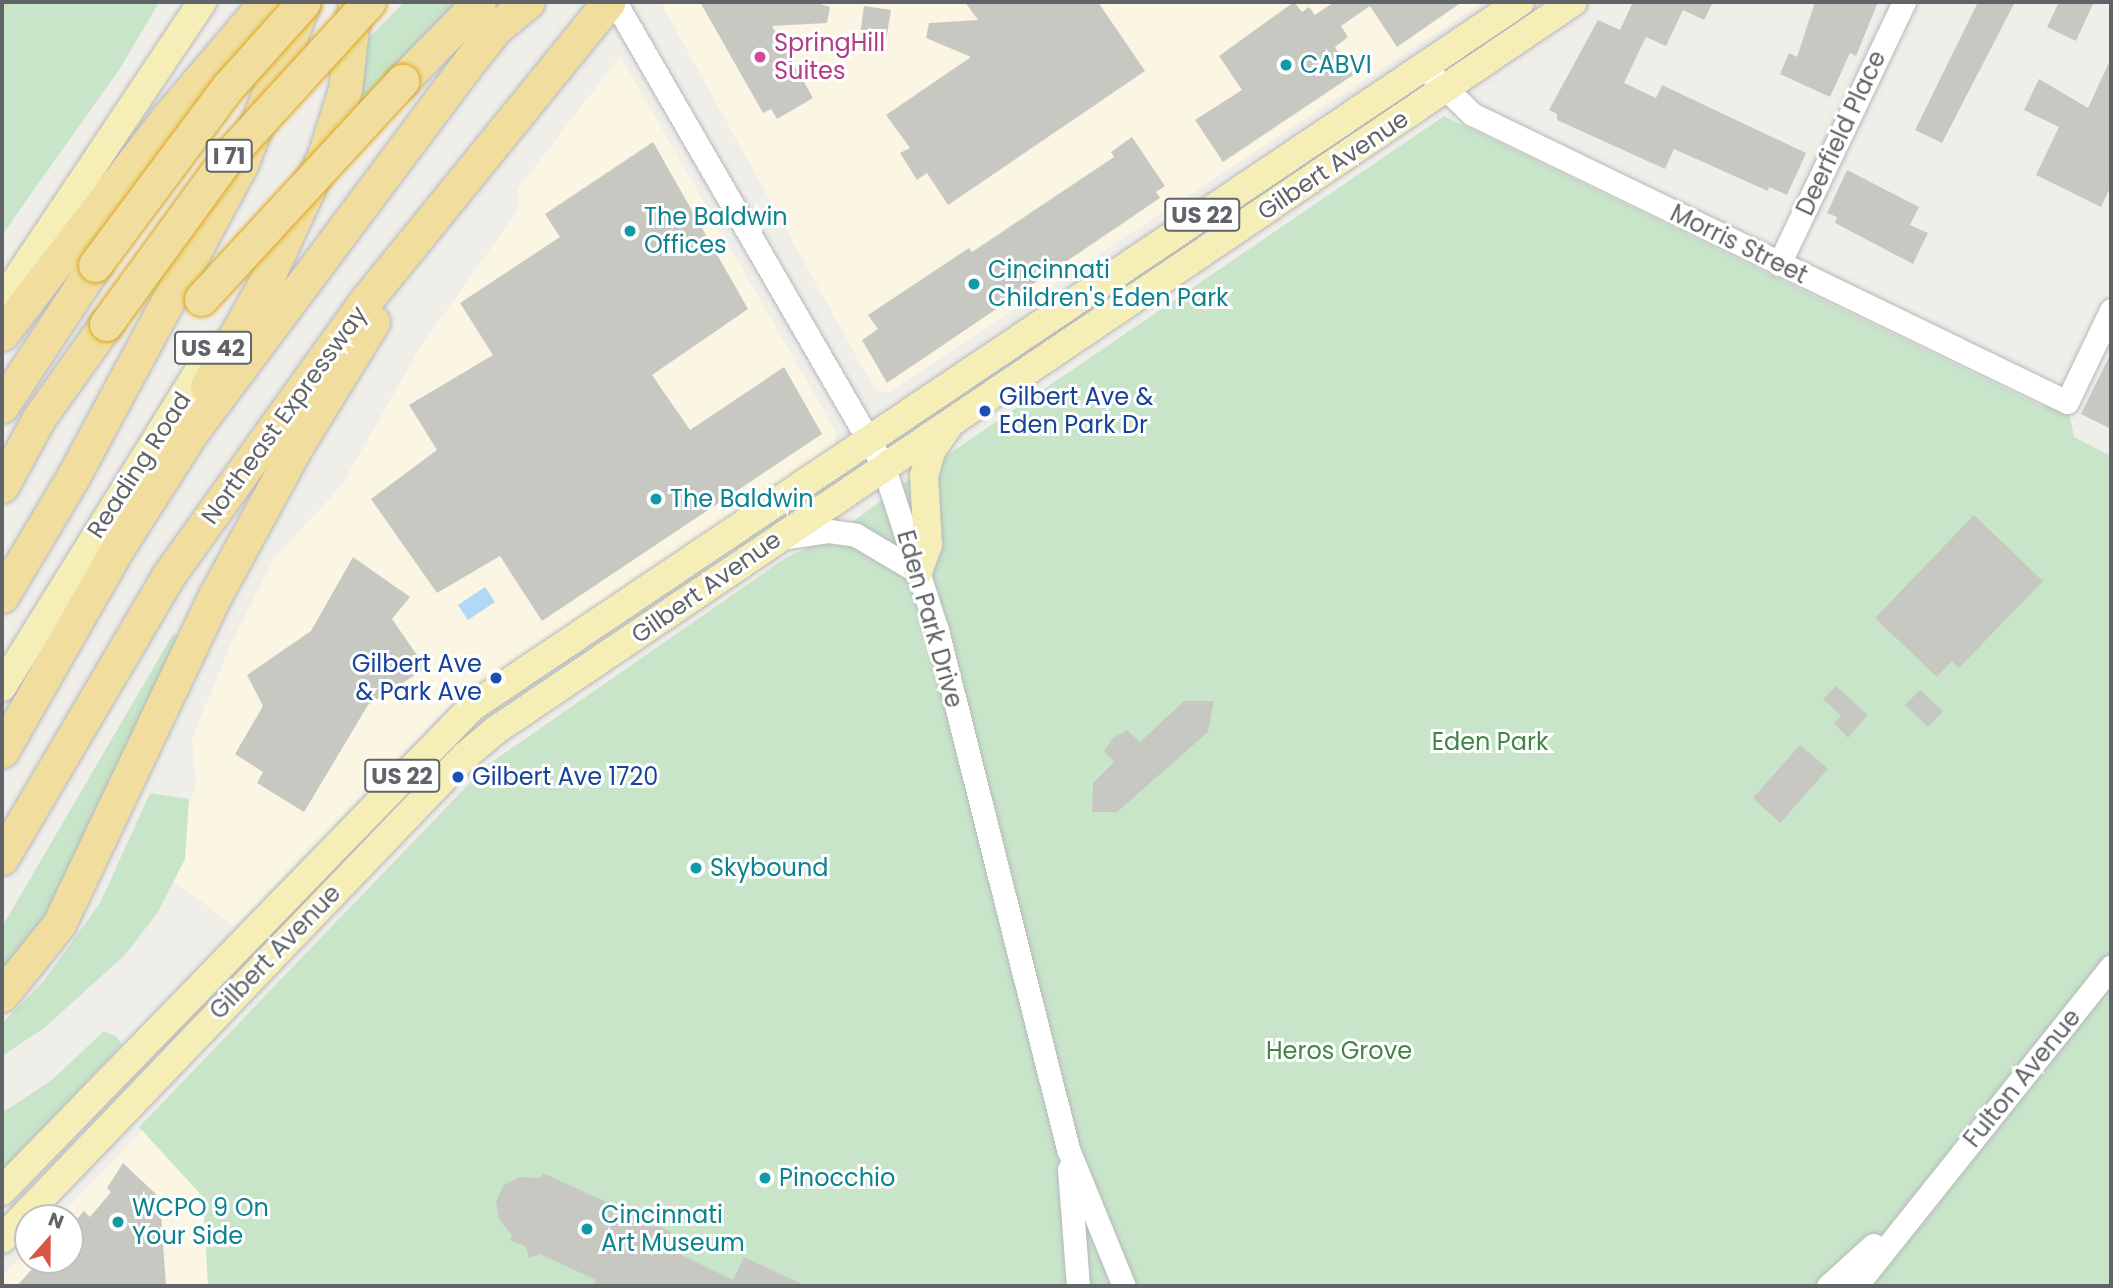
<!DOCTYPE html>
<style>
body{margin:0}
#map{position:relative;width:2113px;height:1288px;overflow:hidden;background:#f0eee9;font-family:Poppins,sans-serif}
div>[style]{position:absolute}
.commercial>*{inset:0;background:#fbf6e3}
.green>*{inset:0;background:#c8e4c9}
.water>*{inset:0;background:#b3d7f6}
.building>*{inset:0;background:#c8c8c3}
.roads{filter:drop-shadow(0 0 2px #b5b8bb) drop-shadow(0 0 2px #b5b8bb)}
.minor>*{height:23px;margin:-11.5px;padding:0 11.5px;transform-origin:11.5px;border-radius:11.5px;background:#fff}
.major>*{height:28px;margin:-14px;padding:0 14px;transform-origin:14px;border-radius:14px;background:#f6eeb7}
.highway>*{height:33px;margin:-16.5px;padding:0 16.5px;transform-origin:16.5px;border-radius:16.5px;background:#f1de9e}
.bridges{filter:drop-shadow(0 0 2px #dda51b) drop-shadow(0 0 2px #dda51b)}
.highway-bridge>*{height:33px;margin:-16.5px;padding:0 16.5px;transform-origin:16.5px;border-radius:16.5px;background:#f1de9e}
.dots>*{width:19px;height:19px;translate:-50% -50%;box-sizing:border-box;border:4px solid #fff;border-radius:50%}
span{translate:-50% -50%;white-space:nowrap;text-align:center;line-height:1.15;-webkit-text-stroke:6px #fff;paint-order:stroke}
.shield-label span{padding:2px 5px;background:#fff;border:2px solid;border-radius:5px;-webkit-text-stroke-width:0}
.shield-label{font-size:23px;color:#606367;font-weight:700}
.hotel-label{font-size:24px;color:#b23c85}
.left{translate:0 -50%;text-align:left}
.culture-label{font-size:24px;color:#0d838f}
.street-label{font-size:24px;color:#606367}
.transit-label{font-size:24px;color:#164399}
.right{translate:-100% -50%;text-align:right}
.park-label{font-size:24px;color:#418446}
.frame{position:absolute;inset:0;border:4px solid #606367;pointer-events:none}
.north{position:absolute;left:14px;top:1204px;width:70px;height:70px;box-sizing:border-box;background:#fff;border:2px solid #bfc1c2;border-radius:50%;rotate:21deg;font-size:19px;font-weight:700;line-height:28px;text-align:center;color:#606367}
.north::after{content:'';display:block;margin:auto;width:24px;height:32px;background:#d65748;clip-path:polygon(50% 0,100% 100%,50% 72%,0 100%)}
</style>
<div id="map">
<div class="commercial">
<div style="clip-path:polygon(1483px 2px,889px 392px,875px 390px,661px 3px)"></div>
<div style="clip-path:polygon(620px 56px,836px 432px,834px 447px,454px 702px,234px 926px,167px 876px,196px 783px,192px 739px,231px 644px,274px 559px,342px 485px,421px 346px,519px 209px,518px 189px)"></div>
<div style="clip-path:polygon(186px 1085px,373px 1286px,2px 1286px,2px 1276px,28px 1249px,28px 1260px,70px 1260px,70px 1218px,58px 1218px)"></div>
</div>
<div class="green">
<div style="clip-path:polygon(2px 2px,159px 2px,121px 67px,2px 235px)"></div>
<div style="clip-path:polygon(404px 2px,462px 2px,343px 125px,361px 46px)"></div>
<div style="clip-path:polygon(1444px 116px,2041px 406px,2067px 402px,2074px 437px,2111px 456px,2111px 1286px,208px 1286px,203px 1197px,139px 1127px,486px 766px,787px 557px,820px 543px,845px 546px,854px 521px,906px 482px,918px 475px,939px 478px,940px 463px,946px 456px)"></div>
<div style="clip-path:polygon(173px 634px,182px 636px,45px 918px,2px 970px,2px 927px)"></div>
<div style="clip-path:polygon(150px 793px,189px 799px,185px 859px,158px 912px,125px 955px,44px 1028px,2px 1056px,2px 1023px,43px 982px,100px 903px)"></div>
<div style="clip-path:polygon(104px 1031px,117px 1037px,122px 1045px,2px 1170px,2px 1113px,52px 1080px)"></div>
</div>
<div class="water">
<div style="clip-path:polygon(485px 587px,495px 602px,468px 620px,458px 605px)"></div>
</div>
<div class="building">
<div style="clip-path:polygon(700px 2px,813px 2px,830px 7px,827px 23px,772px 26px,813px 98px,777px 119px,771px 109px,763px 113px)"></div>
<div style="clip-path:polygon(965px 2px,1098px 2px,1145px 71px,948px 205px,927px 173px,917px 180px,900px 153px,910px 148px,886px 115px,971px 57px,926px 38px,929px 23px,978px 20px)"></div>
<div style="clip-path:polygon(1294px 2px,1302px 12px,1309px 7px,1315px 15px,1334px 2px,1462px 2px,1397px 47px,1370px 6px,1341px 26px,1348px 37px,1335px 47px,1353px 75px,1223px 162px,1195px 120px,1242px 90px,1219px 56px)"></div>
<div style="clip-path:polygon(1633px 2px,1713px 2px,1704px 20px,1683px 10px,1666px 46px,1646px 37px,1624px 83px,1656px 98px,1662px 85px,1806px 153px,1787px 195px,1769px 187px,1768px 191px,1674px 149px,1665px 169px,1557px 120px,1557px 114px,1549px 110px,1598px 20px,1620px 30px)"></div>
<div style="clip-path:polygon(1815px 2px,1878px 2px,1856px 56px,1850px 53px,1830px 97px,1780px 74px,1789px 53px,1797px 57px)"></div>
<div style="clip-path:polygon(1978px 2px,2015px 2px,1942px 143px,1915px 130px)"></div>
<div style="clip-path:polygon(2059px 2px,2094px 2px,2076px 41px,2047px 27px)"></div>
<div style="clip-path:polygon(864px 6px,891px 10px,886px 40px,860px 35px)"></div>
<div style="clip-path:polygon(2111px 58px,2111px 186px,2101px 207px,2036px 175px,2059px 127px,2024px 110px,2039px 79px,2088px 108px)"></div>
<div style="clip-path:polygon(1132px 137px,1165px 186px,1156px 192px,1160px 198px,887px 383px,862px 340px,878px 329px,868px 315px,969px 248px,972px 252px,1114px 157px,1111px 152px)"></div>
<div style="clip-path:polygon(653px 142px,748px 309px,652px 375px,690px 430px,784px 367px,822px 434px,542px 621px,500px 556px,437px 593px,371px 499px,437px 450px,409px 405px,493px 355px,460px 303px,560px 237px,545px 214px)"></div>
<div style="clip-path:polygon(1847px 170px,1919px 207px,1910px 225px,1928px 233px,1913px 264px,1835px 223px,1837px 217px,1827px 213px)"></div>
<div style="clip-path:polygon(2111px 353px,2111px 429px,2081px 414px)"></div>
<div style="clip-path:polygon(1974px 515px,2043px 581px,1959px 668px,1952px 661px,1937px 677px,1875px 618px)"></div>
<div style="clip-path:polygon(353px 557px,410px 597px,392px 619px,426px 668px,368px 705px,304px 812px,257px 783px,263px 772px,235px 754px,263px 706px,247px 675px,311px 631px)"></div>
<div style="clip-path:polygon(1836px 686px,1868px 715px,1848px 738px,1834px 723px,1841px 716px,1823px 699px)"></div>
<div style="clip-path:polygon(1920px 690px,1943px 711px,1928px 727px,1905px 705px)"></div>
<div style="clip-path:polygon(1184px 701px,1214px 701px,1208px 732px,1117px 812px,1092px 812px,1093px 783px,1114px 762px,1104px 751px,1113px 738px,1127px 730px,1140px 742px)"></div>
<div style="clip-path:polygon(1800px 745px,1828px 769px,1780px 823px,1753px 798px)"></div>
<div style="clip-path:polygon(123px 1163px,160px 1198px,166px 1286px,17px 1286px,40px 1260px,70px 1260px,70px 1227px,84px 1211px,90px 1217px,111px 1192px,107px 1188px)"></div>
<div style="clip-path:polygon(543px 1173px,671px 1232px,665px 1247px,733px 1280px,744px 1257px,806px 1286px,593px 1286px,596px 1280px,540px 1254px,529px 1258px,526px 1247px,510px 1240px,512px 1235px,499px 1219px,496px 1201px,504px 1185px,520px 1177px,540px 1178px)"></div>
</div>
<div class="roads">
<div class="minor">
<div style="left:615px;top:2px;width:535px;rotate:59.94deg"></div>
<div style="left:883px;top:465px;width:174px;rotate:71.9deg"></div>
<div style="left:937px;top:630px;width:535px;rotate:75.83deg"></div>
<div style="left:1068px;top:1149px;width:148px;rotate:67.8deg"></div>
<div style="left:1433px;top:76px;width:54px;rotate:44.3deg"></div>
<div style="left:1472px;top:114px;width:661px;rotate:25.83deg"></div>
<div style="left:2067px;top:402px;width:102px;rotate:-64.4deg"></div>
<div style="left:1779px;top:264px;width:290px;rotate:-64.5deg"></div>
<div style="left:782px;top:538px;width:48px;rotate:-8.5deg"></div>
<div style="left:829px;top:531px;width:27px;rotate:8deg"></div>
<div style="left:856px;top:535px;width:72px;rotate:30.8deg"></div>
<div style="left:1069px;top:1169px;width:117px;rotate:85.6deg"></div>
<div style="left:1828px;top:1286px;width:61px;rotate:-42.3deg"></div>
<div style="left:1856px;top:1286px;width:409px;rotate:-51.4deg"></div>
</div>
<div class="major">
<div style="left:2px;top:301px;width:360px;rotate:-56.2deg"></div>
<div style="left:918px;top:572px;width:30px;rotate:-70deg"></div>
<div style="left:928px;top:544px;width:68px;rotate:-93.4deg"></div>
<div style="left:924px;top:476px;width:26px;rotate:-74deg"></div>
<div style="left:931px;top:451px;width:28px;rotate:-55deg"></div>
<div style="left:2px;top:687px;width:393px;rotate:-58.1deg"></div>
<div style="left:2px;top:1191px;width:675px;rotate:-45.84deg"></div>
<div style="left:472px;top:707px;width:1263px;rotate:-33.93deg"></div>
<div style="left:2px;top:1239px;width:669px;rotate:-46.21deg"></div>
<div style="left:465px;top:756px;width:40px;rotate:-40deg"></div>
<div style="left:496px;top:730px;width:1300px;rotate:-34.06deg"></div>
</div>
<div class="highway">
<div style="left:402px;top:81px;width:110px;rotate:-45.7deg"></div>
<div style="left:2px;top:334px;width:273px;rotate:-52.6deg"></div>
<div style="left:168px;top:117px;width:151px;rotate:-49.6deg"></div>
<div style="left:207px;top:386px;width:116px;rotate:-60.6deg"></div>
<div style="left:264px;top:285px;width:145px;rotate:-65.2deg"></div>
<div style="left:325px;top:153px;width:67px;rotate:-72.6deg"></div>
<div style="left:345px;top:89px;width:87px;rotate:-83.4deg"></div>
<div style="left:2px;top:406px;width:169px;rotate:-56.6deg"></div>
<div style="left:2px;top:486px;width:77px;rotate:-61.4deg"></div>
<div style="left:39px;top:418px;width:115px;rotate:-54.5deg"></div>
<div style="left:2px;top:596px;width:141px;rotate:-59.2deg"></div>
<div style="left:74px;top:475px;width:352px;rotate:-61.7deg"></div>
<div style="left:241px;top:165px;width:173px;rotate:-68.9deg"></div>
<div style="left:2px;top:751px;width:236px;rotate:-60.3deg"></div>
<div style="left:119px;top:546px;width:135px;rotate:-57.4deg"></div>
<div style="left:192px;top:432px;width:467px;rotate:-53.2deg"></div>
<div style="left:472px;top:58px;width:38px;rotate:-51deg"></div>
<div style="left:496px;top:28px;width:41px;rotate:-39.1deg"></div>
<div style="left:2px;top:858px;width:327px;rotate:-59.5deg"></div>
<div style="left:168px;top:576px;width:336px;rotate:-54.3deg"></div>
<div style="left:364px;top:303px;width:388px;rotate:-50.9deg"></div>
<div style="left:2px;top:995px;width:91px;rotate:-51.2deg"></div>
<div style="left:59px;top:924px;width:365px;rotate:-64.6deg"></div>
<div style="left:216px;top:594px;width:167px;rotate:-61.4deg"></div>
<div style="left:296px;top:447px;width:147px;rotate:-58.4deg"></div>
</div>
</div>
<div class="bridges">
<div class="highway-bridge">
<div style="left:95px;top:265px;width:221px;rotate:-53.3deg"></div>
<div style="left:227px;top:88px;width:115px;rotate:-48.2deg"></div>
<div style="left:201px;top:299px;width:297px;rotate:-47.3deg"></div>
<div style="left:106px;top:324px;width:210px;rotate:-53.9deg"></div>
<div style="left:230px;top:154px;width:206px;rotate:-47.6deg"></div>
</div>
</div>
<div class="dots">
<div style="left:760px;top:57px;background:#d1479c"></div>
<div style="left:1286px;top:65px;background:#0f9aa8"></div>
<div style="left:630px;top:231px;background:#0f9aa8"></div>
<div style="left:974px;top:284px;background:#0f9aa8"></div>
<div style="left:985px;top:411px;background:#1a4fb4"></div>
<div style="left:656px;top:499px;background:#0f9aa8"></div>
<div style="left:496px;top:678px;background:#1a4fb4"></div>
<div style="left:458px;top:777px;background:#1a4fb4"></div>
<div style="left:696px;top:868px;background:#0f9aa8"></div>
<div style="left:765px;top:1178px;background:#0f9aa8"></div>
<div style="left:118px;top:1222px;background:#0f9aa8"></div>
<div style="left:587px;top:1229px;background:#0f9aa8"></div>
</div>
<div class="shield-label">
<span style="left:229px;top:156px">I 71</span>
<span style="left:1202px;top:215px">US 22</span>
<span style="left:213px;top:348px">US 42</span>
<span style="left:402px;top:776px">US 22</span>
</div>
<div class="hotel-label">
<span class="left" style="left:774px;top:57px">SpringHill<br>Suites</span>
</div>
<div class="culture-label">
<span class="left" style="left:1300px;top:65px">CABVI</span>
<span class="left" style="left:644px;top:231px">The Baldwin<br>Offices</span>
<span class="left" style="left:988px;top:284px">Cincinnati<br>Children's Eden Park</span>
<span class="left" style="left:670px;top:499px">The Baldwin</span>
<span class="left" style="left:710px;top:868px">Skybound</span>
<span class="left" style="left:779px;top:1178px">Pinocchio</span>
<span class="left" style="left:132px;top:1222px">WCPO 9 On<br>Your Side</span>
<span class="left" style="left:601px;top:1229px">Cincinnati<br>Art Museum</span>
</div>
<div class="street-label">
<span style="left:1841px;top:133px;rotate:-65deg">Deerfield Place</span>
<span style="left:1333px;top:165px;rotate:-34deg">Gilbert Avenue</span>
<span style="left:1739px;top:244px;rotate:26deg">Morris Street</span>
<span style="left:284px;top:415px;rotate:-54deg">Northeast Expressway</span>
<span style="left:139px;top:465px;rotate:-57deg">Reading Road</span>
<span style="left:706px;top:587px;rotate:-35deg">Gilbert Avenue</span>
<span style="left:930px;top:619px;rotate:74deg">Eden Park Drive</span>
<span style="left:275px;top:952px;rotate:-46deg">Gilbert Avenue</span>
<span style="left:2022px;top:1078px;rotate:-51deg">Fulton Avenue</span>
</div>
<div class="transit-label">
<span class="left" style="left:999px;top:411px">Gilbert Ave &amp;<br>Eden Park Dr</span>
<span class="right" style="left:482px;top:678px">Gilbert Ave<br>&amp; Park Ave</span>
<span class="left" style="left:472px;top:777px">Gilbert Ave 1720</span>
</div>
<div class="park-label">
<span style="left:1490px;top:742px">Eden Park</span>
<span style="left:1339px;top:1051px">Heros Grove</span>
</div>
<div class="frame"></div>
<div class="north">N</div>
</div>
